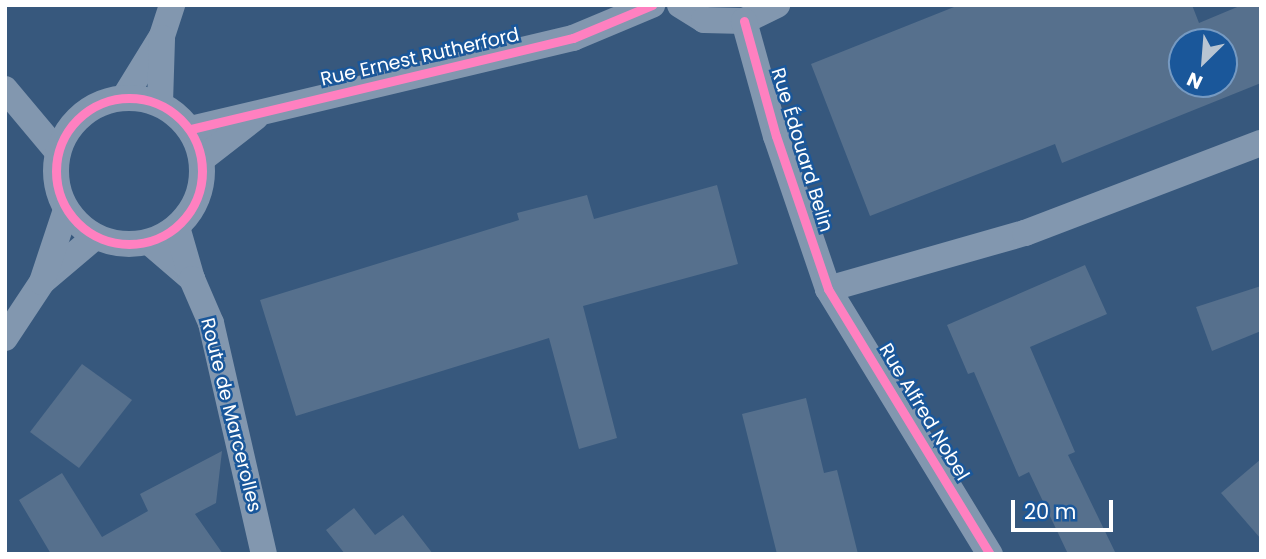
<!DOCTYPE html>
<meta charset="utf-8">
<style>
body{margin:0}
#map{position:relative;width:1266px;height:559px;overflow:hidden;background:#37587d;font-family:Poppins,sans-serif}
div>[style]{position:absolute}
.building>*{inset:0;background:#56708d}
.minor>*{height:26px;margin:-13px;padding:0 13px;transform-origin:13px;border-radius:13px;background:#8297af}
.minor>.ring{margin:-13px;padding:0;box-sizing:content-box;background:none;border:26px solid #8297af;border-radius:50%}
.cycleway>*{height:9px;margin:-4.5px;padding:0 4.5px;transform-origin:4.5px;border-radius:4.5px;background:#ff80c0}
.cycleway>.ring{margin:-4.5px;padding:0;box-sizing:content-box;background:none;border:9px solid #ff80c0;border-radius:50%}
span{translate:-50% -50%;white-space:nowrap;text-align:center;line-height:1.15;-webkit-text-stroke:5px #1a579a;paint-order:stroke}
.street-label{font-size:19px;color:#fff}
.frame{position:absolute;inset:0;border:7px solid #fff;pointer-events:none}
.north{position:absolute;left:1168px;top:28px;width:70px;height:70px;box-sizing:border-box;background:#1a579a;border:2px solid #769ac2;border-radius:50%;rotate:205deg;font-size:19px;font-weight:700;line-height:28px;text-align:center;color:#fff}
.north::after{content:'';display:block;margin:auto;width:24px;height:32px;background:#b9c5d2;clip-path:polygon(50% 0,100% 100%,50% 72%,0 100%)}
.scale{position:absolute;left:1011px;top:500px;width:102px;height:32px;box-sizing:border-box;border:4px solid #fff;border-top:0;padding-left:9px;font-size:21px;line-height:24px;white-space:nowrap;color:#fff;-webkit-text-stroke:5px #1a579a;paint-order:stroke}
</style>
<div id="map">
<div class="building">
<div style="clip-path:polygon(evenodd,959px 5px,1192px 5px,1199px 23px,1242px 5px,1261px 5px,1261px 83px,1062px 163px,1055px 144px,870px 216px,811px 64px,959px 5px,1182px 42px,1224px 42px,1224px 84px,1182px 84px,1182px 42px)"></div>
<div style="clip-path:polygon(717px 185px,738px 264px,583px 306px,617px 438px,579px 449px,549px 338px,296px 416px,260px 300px,519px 220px,517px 213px,587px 195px,594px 219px)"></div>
<div style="clip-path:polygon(1085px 265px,1107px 314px,1030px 347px,1075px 452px,1068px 455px,1116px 554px,1068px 554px,1029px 472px,1019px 477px,974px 372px,968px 374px,947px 325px)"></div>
<div style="clip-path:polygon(1261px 286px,1261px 331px,1212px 351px,1196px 307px)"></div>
<div style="clip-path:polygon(82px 364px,132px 400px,79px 468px,30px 432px)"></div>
<div style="clip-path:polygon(806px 398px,824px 473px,837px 470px,858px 554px,777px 554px,742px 414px)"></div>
<div style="clip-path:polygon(222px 451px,216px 503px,195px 514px,223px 554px,51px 554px,19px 500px,62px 473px,102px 537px,148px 511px,140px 494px)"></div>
<div style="clip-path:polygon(1261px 459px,1261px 539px,1221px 493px)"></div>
<div style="clip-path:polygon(354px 508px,375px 535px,403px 515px,433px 554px,345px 554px,326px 530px)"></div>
</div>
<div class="minor">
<div style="left:680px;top:5px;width:28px;rotate:32deg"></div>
<div style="left:704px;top:20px;width:40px;rotate:1.4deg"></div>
<div style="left:744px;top:21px;width:37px;rotate:-26deg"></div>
<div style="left:744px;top:21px;width:119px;rotate:74.5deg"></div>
<div style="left:776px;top:136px;width:162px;rotate:71.2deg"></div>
<div style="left:828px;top:289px;width:311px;rotate:58.6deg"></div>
<div style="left:5px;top:89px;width:81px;rotate:50deg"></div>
<div style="left:125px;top:96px;width:70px;rotate:-58.3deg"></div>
<div style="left:162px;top:36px;width:33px;rotate:-72deg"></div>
<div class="ring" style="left:56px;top:98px;width:120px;height:120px"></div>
<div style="left:160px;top:103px;width:65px;rotate:-88.2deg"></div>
<div style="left:191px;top:129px;width:393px;rotate:-13.4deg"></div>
<div style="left:573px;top:38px;width:86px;rotate:-22.7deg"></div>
<div style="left:202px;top:159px;width:68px;rotate:-37.9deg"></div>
<div style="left:149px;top:242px;width:57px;rotate:40.7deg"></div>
<div style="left:192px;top:279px;width:54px;rotate:-106.1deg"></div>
<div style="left:192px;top:279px;width:48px;rotate:66.6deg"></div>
<div style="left:211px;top:323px;width:237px;rotate:77.1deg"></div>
<div style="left:43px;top:281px;width:68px;rotate:-40.2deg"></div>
<div style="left:828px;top:289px;width:205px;rotate:-15.9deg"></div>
<div style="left:1025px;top:233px;width:253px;rotate:-20.9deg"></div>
<div style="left:5px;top:338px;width:67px;rotate:-56.5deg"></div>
<div style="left:42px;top:282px;width:76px;rotate:-71.6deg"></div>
</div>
<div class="cycleway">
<div style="left:744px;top:21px;width:119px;rotate:74.5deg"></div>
<div style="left:776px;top:136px;width:162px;rotate:71.2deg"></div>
<div style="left:828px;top:289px;width:311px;rotate:58.6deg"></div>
<div class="ring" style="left:56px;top:98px;width:137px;height:137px"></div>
<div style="left:191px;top:129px;width:393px;rotate:-13.4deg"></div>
<div style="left:573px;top:38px;width:86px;rotate:-22.7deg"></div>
</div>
<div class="street-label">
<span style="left:420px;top:57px;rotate:-13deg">Rue Ernest Rutherford</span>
<span style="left:802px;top:150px;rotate:73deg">Rue Édouard Belin</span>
<span style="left:924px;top:412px;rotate:59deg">Rue Alfred Nobel</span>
<span style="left:231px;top:415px;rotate:76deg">Route de Marcerolles</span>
</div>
<div class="frame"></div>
<div class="north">N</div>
<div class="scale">20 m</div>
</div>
